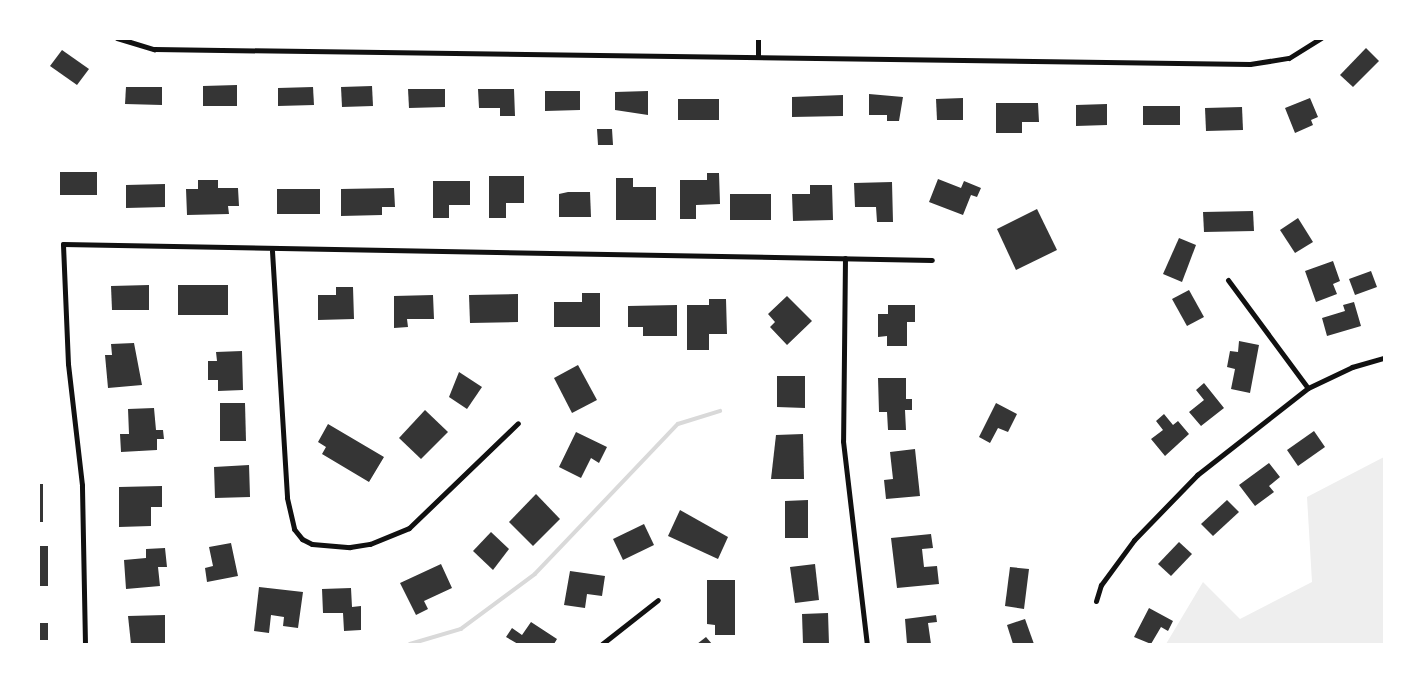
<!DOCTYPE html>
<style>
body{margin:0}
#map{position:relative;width:1423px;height:683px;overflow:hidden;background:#fff;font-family:Overpass,sans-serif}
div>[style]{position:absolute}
.green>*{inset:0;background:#eee}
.stream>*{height:3.5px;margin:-1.75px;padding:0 1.75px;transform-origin:1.75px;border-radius:1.75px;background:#d9d9d9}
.building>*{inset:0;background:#353535}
.minor>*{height:5px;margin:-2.5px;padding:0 2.5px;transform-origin:2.5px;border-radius:2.5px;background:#111}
span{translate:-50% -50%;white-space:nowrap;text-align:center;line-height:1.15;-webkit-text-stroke:5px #fff;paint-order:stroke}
.frame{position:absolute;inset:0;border:40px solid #fff;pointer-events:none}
</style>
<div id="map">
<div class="green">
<div style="clip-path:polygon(1384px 457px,1384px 644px,1166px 644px,1203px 582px,1240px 619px,1312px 582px,1307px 497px)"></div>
</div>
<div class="stream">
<div style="left:410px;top:644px;width:53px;rotate:-16.4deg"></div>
<div style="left:461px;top:629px;width:92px;rotate:-36.6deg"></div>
<div style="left:535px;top:574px;width:207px;rotate:-46.4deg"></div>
<div style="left:678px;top:424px;width:44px;rotate:-17.2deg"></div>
</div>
<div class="building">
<div style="clip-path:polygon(1366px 48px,1379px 61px,1353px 87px,1340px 75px)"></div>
<div style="clip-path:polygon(62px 50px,89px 69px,77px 85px,50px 66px)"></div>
<div style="clip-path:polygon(237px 85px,237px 106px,203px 106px,203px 86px)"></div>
<div style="clip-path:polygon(372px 86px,373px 106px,342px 107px,341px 87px)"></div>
<div style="clip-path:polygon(126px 87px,162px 87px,162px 105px,125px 104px)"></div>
<div style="clip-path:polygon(313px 87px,314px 105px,278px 106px,278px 88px)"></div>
<div style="clip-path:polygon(408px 89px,445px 89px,445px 107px,409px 108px)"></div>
<div style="clip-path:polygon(478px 89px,514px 89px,515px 116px,500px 116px,500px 108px,479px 108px)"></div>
<div style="clip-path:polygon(545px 91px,580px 91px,580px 110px,545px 111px)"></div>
<div style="clip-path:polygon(648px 91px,648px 115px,615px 110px,615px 92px)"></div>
<div style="clip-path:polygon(869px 94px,903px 97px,899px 121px,887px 121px,887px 115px,869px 115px)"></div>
<div style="clip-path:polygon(843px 95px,843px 116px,792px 117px,792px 97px)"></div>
<div style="clip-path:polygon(963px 98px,963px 120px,937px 120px,936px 99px)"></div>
<div style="clip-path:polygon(1310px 98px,1318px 117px,1311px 120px,1313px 125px,1295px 133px,1285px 108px)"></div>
<div style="clip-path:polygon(678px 99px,719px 99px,719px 120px,678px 120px)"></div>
<div style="clip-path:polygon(996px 103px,1038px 103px,1039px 122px,1022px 122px,1022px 133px,996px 133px)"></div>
<div style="clip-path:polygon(1107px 104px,1107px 125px,1076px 126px,1076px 105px)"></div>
<div style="clip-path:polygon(1143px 106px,1180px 106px,1180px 125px,1143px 125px)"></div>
<div style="clip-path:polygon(1242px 107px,1243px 130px,1206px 131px,1205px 108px)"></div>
<div style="clip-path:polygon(597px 129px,612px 129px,613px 145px,598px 145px)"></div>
<div style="clip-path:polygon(60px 172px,97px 172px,97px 195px,60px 195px)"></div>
<div style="clip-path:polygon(707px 173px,719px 173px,720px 204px,696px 205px,696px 219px,680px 219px,680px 180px,707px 180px)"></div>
<div style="clip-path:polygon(489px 176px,524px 176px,524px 203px,506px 203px,506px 218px,489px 218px)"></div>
<div style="clip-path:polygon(616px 178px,633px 178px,633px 187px,656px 187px,656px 220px,616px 220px)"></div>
<div style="clip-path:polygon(938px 179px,961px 188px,964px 181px,981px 188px,977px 197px,971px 195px,963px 215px,929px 202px)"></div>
<div style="clip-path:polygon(198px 180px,218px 180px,218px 188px,238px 188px,239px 206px,228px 206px,229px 214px,187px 215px,186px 189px,198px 189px)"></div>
<div style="clip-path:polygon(433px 181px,470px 181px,470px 205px,449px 205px,449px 218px,433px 218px)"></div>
<div style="clip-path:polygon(892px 182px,893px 222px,877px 222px,876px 207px,855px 207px,854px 183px)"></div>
<div style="clip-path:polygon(165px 184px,165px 207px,126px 208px,126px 185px)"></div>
<div style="clip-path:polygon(810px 185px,832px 185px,833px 220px,793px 221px,792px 194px,810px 194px)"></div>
<div style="clip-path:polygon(394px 188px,395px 207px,382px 207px,382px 215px,341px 216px,341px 189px)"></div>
<div style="clip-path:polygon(277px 189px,320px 189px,320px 214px,277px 214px)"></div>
<div style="clip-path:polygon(568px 192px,590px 192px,591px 217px,559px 217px,559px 194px)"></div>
<div style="clip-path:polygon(730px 194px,771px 194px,771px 220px,730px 220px)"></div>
<div style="clip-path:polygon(1037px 209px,1057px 250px,1016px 270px,997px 229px)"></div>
<div style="clip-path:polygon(1253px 211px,1254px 231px,1204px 232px,1203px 212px)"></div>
<div style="clip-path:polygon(1298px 218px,1313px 242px,1295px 253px,1280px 230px)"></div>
<div style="clip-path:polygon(1179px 238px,1196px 245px,1182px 282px,1163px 274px)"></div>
<div style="clip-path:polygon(1333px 261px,1340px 281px,1333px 284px,1337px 294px,1316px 302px,1305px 271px)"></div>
<div style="clip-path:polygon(1371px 271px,1377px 287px,1355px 295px,1349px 279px)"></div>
<div style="clip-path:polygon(149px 285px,149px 310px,112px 310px,111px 286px)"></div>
<div style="clip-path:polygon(178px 285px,228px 285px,228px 315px,178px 315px)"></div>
<div style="clip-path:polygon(336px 287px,353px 287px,354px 319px,318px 320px,318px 295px,336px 295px)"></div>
<div style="clip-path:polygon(1189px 290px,1204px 317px,1187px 326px,1172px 299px)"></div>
<div style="clip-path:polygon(582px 293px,600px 293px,600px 327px,554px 327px,554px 302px,582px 302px)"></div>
<div style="clip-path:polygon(518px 294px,518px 322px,470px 323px,469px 295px)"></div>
<div style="clip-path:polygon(433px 295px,434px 319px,407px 319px,408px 327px,394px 328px,394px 296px)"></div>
<div style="clip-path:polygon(787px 296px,812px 321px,787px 345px,770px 327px,775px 322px,768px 314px)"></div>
<div style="clip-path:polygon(709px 299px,726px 299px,727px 334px,709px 334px,709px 350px,687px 350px,687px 305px,709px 305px)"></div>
<div style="clip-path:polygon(1354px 302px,1361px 326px,1327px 336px,1322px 318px,1345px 311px,1343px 305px)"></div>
<div style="clip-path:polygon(677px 305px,677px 336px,643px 336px,643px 327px,628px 327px,628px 306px)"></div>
<div style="clip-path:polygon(888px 305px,915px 305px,915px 322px,907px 322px,907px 346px,887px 346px,887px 336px,878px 337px,878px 314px,888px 314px)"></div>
<div style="clip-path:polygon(1239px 341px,1259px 345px,1250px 393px,1231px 389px,1235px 369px,1227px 367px,1230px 351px,1238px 352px)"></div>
<div style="clip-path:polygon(134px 343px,142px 385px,108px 388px,105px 355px,112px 355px,111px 344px)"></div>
<div style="clip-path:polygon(242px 351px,243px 390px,218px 391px,218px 380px,208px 380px,208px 361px,217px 361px,216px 352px)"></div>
<div style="clip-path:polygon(578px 365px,597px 400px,572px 413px,554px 378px)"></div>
<div style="clip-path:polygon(459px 372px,482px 387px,467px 409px,449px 397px)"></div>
<div style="clip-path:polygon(777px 376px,805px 376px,805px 408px,777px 407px)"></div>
<div style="clip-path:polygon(878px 378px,906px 378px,906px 399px,912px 399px,912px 410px,905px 410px,906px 430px,888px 430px,887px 412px,879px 412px)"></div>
<div style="clip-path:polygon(1204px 383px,1224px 408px,1201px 426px,1189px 412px,1204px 400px,1196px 390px)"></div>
<div style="clip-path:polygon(220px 403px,245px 403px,246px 441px,220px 441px)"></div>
<div style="clip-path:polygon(996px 403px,1017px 414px,1008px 432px,998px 428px,990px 443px,979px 437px)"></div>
<div style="clip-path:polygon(154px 408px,156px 430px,163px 430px,164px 439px,157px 439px,157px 450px,121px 452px,120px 434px,129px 434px,128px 409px)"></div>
<div style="clip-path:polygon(425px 410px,448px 432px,421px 459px,399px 438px)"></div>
<div style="clip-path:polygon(1164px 414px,1173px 425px,1178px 421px,1189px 434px,1165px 456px,1151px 439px,1163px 430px,1156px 421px)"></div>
<div style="clip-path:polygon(328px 424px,384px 457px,369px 482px,322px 454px,326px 447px,318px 442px)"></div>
<div style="clip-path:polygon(1314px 431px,1325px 447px,1298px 466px,1287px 450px)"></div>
<div style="clip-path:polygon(576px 432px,607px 447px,599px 463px,591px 458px,581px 478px,559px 467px)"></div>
<div style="clip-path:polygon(803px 434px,804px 479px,771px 479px,776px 435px)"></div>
<div style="clip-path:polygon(915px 449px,920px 496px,886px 499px,884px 480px,893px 479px,890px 452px)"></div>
<div style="clip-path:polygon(1269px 463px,1280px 477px,1269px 486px,1274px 492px,1255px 506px,1239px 485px)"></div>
<div style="clip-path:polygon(249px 465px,250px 497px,215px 498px,214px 467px)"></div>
<div style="clip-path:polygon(38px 484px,43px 484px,43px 522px,38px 522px)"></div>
<div style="clip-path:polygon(162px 486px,162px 507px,151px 507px,151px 526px,119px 527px,119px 487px)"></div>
<div style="clip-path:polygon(536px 494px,560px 519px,533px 546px,509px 522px)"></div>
<div style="clip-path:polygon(808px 500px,808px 538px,785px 538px,785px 501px)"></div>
<div style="clip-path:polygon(1227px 500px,1239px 512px,1213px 536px,1201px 524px)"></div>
<div style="clip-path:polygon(680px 510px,728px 537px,718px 559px,668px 536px)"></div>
<div style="clip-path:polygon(644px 524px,654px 545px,623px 560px,613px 539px)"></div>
<div style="clip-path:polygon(491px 532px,509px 549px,493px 570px,473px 551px)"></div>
<div style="clip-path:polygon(931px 534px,933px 548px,922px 549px,924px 567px,937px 566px,939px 584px,897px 588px,891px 538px)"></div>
<div style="clip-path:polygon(1179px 542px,1192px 554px,1171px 576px,1158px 564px)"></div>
<div style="clip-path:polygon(231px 543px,238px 576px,207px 582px,205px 568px,213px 566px,209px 547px)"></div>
<div style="clip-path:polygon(38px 546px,48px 546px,48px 586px,38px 586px)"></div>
<div style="clip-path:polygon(165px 548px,167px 567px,158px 567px,160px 586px,126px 589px,124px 560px,146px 558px,146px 549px)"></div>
<div style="clip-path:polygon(441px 564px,452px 588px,424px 601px,428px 609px,416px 615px,400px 583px)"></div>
<div style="clip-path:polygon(815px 564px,819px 600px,795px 603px,790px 567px)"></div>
<div style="clip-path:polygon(1010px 567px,1029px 569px,1024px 609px,1005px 606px)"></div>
<div style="clip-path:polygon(570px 571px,605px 576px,602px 596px,587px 594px,585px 608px,564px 605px)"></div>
<div style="clip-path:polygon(707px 580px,735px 580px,735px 635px,715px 635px,715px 625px,707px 624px)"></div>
<div style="clip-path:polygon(259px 587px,303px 592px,298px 628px,283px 626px,284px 617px,271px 615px,269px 633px,254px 631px)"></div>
<div style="clip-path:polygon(351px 588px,352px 607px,361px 606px,361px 630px,344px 631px,343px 613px,323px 613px,322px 589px)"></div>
<div style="clip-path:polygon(1149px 608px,1173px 621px,1168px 631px,1161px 627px,1151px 644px,1134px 637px)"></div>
<div style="clip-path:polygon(828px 613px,829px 644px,803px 644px,802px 614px)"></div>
<div style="clip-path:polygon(165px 615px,165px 644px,131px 644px,128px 616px)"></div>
<div style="clip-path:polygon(936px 615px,937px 622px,928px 623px,931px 644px,907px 644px,905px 619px)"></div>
<div style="clip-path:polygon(1025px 619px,1034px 644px,1013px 644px,1007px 625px)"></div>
<div style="clip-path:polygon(531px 622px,557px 639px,554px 644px,518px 644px,506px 637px,512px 628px,522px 635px)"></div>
<div style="clip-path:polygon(38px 623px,48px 623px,48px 640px,38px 640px)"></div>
<div style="clip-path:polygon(706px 637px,712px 644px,697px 644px)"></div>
</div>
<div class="minor">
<div style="left:117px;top:38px;width:39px;rotate:17deg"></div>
<div style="left:154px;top:49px;width:1096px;rotate:0.78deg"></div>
<div style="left:1250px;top:64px;width:39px;rotate:-9deg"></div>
<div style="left:1289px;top:58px;width:38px;rotate:-32deg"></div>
<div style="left:758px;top:38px;width:19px;rotate:90deg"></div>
<div style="left:272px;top:251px;width:247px;rotate:86.5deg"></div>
<div style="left:287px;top:498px;width:32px;rotate:77deg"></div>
<div style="left:294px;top:529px;width:13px;rotate:51deg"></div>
<div style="left:302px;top:539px;width:11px;rotate:27deg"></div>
<div style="left:312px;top:544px;width:38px;rotate:5deg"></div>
<div style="left:350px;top:547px;width:20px;rotate:-9deg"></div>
<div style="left:370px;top:544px;width:42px;rotate:-22.3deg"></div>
<div style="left:409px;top:528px;width:151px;rotate:-43.9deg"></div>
<div style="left:845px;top:258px;width:183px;rotate:90.6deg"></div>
<div style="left:843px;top:441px;width:204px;rotate:83.3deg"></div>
<div style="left:1228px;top:280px;width:134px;rotate:53.5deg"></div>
<div style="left:1096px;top:601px;width:17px;rotate:-73deg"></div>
<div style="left:1101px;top:585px;width:56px;rotate:-53.7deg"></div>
<div style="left:1134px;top:540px;width:91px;rotate:-45.9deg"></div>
<div style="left:1197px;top:475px;width:141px;rotate:-38.1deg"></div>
<div style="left:1308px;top:388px;width:49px;rotate:-25.5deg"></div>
<div style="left:1352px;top:367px;width:33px;rotate:-16deg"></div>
<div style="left:85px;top:644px;width:159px;rotate:-91.1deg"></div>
<div style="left:82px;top:485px;width:122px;rotate:-96.6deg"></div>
<div style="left:68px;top:364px;width:120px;rotate:-92.4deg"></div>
<div style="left:63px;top:244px;width:869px;rotate:1.05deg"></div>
<div style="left:602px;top:644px;width:71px;rotate:-38.2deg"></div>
</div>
<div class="frame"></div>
</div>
